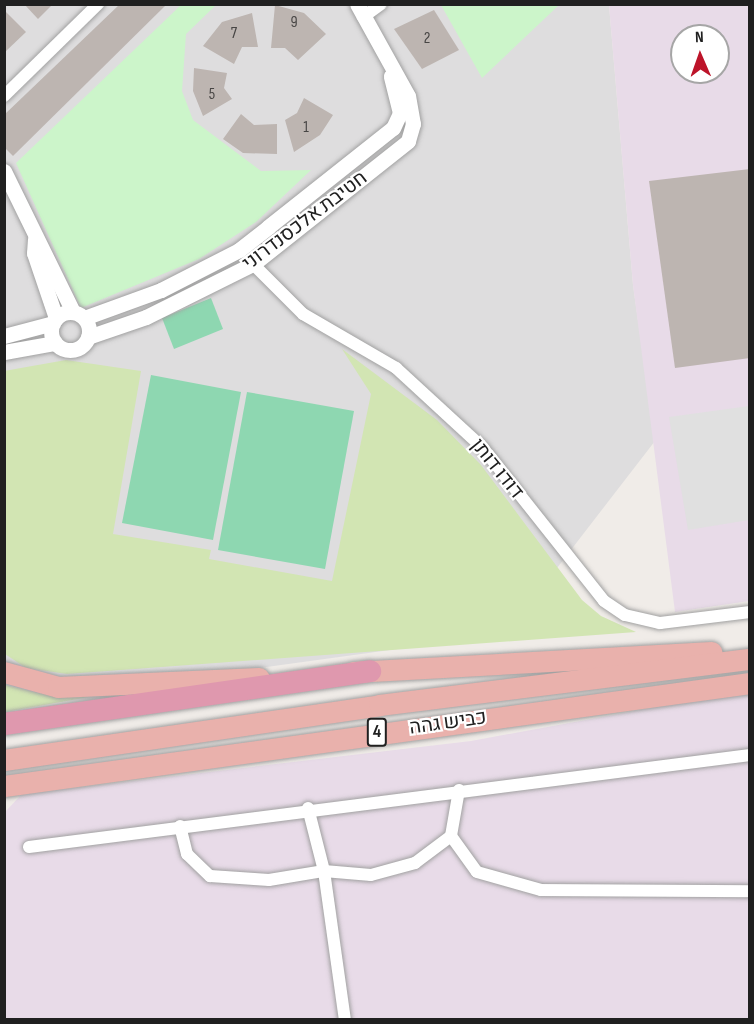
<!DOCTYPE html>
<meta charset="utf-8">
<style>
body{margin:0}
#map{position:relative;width:754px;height:1024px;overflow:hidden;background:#f0ece8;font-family:"Sofia Sans Condensed",Heebo,sans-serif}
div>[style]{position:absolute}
.residential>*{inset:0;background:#deddde}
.industrial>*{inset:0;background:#e8dbe8}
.grass>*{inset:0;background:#d2e5b3}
.park>*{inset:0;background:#ccf5ca}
.pitch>*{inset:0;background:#8ed7b1}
.parking>*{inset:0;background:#e0e0e0}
.building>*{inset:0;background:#bdb5b1}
.roads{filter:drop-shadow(0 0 2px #a1a1a1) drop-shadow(0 0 2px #a1a1a1)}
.minor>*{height:12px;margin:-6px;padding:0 6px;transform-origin:6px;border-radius:6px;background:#fff}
.tertiary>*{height:15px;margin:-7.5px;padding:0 7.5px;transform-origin:7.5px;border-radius:7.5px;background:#fff}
.tertiary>.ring{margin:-7.5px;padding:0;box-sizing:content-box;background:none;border:15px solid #fff;border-radius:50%}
.trunk>*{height:21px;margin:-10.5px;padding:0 10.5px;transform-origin:10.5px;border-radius:10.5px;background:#e9b1ac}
.motorway>*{height:22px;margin:-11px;padding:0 11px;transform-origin:11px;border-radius:11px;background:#df98ae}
span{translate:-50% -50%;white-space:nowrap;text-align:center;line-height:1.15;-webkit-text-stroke:4.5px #fff;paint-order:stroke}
.number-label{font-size:16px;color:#474544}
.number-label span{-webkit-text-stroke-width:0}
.shield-label span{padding:2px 4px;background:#fff;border:2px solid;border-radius:4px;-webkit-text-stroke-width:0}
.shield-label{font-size:18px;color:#202020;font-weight:700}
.street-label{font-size:20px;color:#202020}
.frame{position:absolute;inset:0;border:6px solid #202020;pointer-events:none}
.north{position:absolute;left:670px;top:24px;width:60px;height:60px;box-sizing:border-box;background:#fff;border:2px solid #a6a6a6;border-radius:50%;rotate:358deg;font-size:16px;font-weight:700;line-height:24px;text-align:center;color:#202020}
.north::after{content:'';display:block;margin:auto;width:21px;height:27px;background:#bd142a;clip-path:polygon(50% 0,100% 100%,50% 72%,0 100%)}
</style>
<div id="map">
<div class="residential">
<div style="clip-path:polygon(4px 5px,609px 5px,633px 285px,655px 441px,506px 634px,5px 703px)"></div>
</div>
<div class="industrial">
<div style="clip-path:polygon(evenodd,609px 5px,749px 5px,749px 601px,675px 612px,633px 285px,609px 5px,682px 36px,718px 36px,718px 72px,682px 72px,682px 36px)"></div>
<div style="clip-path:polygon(749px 690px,749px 1019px,5px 1020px,5px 812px,22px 794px,471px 741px)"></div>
</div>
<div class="grass">
<div style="clip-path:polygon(342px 349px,437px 420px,481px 465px,582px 600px,601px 616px,636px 632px,67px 674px,26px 668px,5px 654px,4px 371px,66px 360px,141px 371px,113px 534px,211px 550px,209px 559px,332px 581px,371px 394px)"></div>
<div style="clip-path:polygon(5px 685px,38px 693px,89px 697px,5px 712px)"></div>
</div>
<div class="park">
<div style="clip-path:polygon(216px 5px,186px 34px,182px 91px,193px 120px,261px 171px,311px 170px,256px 222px,199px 259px,81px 308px,16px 163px,181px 5px)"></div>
<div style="clip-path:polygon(441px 5px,559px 5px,482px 78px)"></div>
</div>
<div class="pitch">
<div style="clip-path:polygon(211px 298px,223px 329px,174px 349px,162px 318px)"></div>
<div style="clip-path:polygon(151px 375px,241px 392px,213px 540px,122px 523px)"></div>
<div style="clip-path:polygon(247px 392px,354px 411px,325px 569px,218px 550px)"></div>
</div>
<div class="parking">
<div style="clip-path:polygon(749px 406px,749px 520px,688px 530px,669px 417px)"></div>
</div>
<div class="building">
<div style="clip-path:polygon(24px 4px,53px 4px,38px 19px)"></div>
<div style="clip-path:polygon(120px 4px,167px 4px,13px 156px,4px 147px,4px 115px)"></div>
<div style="clip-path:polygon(275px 5px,304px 13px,326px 34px,298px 60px,285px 48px,271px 48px)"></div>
<div style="clip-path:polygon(4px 10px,26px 32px,4px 53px)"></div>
<div style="clip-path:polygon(434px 10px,459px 50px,422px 69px,394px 29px)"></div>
<div style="clip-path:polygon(252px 13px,258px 47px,242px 47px,234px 64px,203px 46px,222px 22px)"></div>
<div style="clip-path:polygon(194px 68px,227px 73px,224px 88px,232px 99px,203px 116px,193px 91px)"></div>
<div style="clip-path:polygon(304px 98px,333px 115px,320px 135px,294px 152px,285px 120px,297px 113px)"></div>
<div style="clip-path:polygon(241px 114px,254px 125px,277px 124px,277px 154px,243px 153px,223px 139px)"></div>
<div style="clip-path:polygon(750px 169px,750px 358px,675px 368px,649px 181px)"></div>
</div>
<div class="roads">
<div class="minor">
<div style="left:363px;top:17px;width:22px;rotate:-36deg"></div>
<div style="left:4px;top:96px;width:132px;rotate:-44.4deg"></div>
<div style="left:253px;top:264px;width:71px;rotate:45deg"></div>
<div style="left:303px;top:314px;width:108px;rotate:30.1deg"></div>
<div style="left:396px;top:368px;width:117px;rotate:42.6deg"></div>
<div style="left:482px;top:447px;width:196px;rotate:51.6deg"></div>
<div style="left:604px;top:601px;width:25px;rotate:34deg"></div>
<div style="left:625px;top:615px;width:36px;rotate:13deg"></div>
<div style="left:660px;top:623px;width:91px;rotate:-7deg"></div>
<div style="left:459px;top:790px;width:47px;rotate:99.9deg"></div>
<div style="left:451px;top:836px;width:44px;rotate:54.2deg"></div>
<div style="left:477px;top:872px;width:66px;rotate:15.7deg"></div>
<div style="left:541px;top:890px;width:209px;rotate:0.3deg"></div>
<div style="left:308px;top:808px;width:65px;rotate:75.7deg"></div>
<div style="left:324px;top:871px;width:47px;rotate:4.9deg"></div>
<div style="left:371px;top:875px;width:46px;rotate:-15.3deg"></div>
<div style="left:415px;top:863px;width:45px;rotate:-36.9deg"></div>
<div style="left:180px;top:826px;width:29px;rotate:76deg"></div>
<div style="left:187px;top:854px;width:32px;rotate:44deg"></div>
<div style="left:210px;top:876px;width:59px;rotate:3.9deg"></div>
<div style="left:269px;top:880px;width:56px;rotate:-9.3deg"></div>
<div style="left:324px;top:871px;width:150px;rotate:82deg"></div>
<div style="left:29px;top:847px;width:727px;rotate:-7.27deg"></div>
</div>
<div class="tertiary">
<div style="left:4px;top:171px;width:157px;rotate:63.9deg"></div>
<div style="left:35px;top:239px;width:14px;rotate:94deg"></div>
<div style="left:34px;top:253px;width:69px;rotate:71.3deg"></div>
<div class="ring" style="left:51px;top:312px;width:23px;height:23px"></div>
<div style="left:84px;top:318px;width:82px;rotate:-20deg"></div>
<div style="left:161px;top:290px;width:88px;rotate:-27.1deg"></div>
<div style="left:239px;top:250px;width:37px;rotate:-38deg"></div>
<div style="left:268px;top:227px;width:159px;rotate:-38.4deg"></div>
<div style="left:393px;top:128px;width:17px;rotate:-65deg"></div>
<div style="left:400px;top:113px;width:38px;rotate:-104deg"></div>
<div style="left:4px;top:336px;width:51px;rotate:-14.9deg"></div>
<div style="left:88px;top:337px;width:61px;rotate:-19deg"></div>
<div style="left:146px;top:317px;width:119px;rotate:-26.4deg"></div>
<div style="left:253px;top:264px;width:198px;rotate:-38.4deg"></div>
<div style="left:408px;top:141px;width:18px;rotate:-74deg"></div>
<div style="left:413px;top:124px;width:28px;rotate:-100deg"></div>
<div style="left:408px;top:96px;width:105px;rotate:-119deg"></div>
<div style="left:4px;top:352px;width:52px;rotate:-10deg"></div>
</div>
<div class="trunk">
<div style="left:4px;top:672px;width:56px;rotate:15.5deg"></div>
<div style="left:58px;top:687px;width:201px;rotate:-2.6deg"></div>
<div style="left:353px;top:672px;width:359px;rotate:-3.2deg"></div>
<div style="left:4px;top:760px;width:379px;rotate:-8.3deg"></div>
<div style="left:379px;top:705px;width:374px;rotate:-7.1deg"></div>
<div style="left:4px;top:786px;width:753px;rotate:-7.86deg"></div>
</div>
<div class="motorway">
<div style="left:4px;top:724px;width:370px;rotate:-8.2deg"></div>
</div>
</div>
<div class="number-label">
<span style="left:294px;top:23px">9</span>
<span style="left:234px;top:34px">7</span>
<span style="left:427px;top:39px">2</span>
<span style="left:212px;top:95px">5</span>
<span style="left:306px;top:128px">1</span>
</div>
<div class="shield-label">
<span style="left:377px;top:732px">4</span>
</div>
<div class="street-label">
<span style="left:305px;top:221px;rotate:-37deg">חטיבת אלכסנדרוני</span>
<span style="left:497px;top:469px;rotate:51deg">דודו דותן</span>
<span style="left:448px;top:723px;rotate:-8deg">כביש גהה</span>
</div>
<div class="frame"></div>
<div class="north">N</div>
</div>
